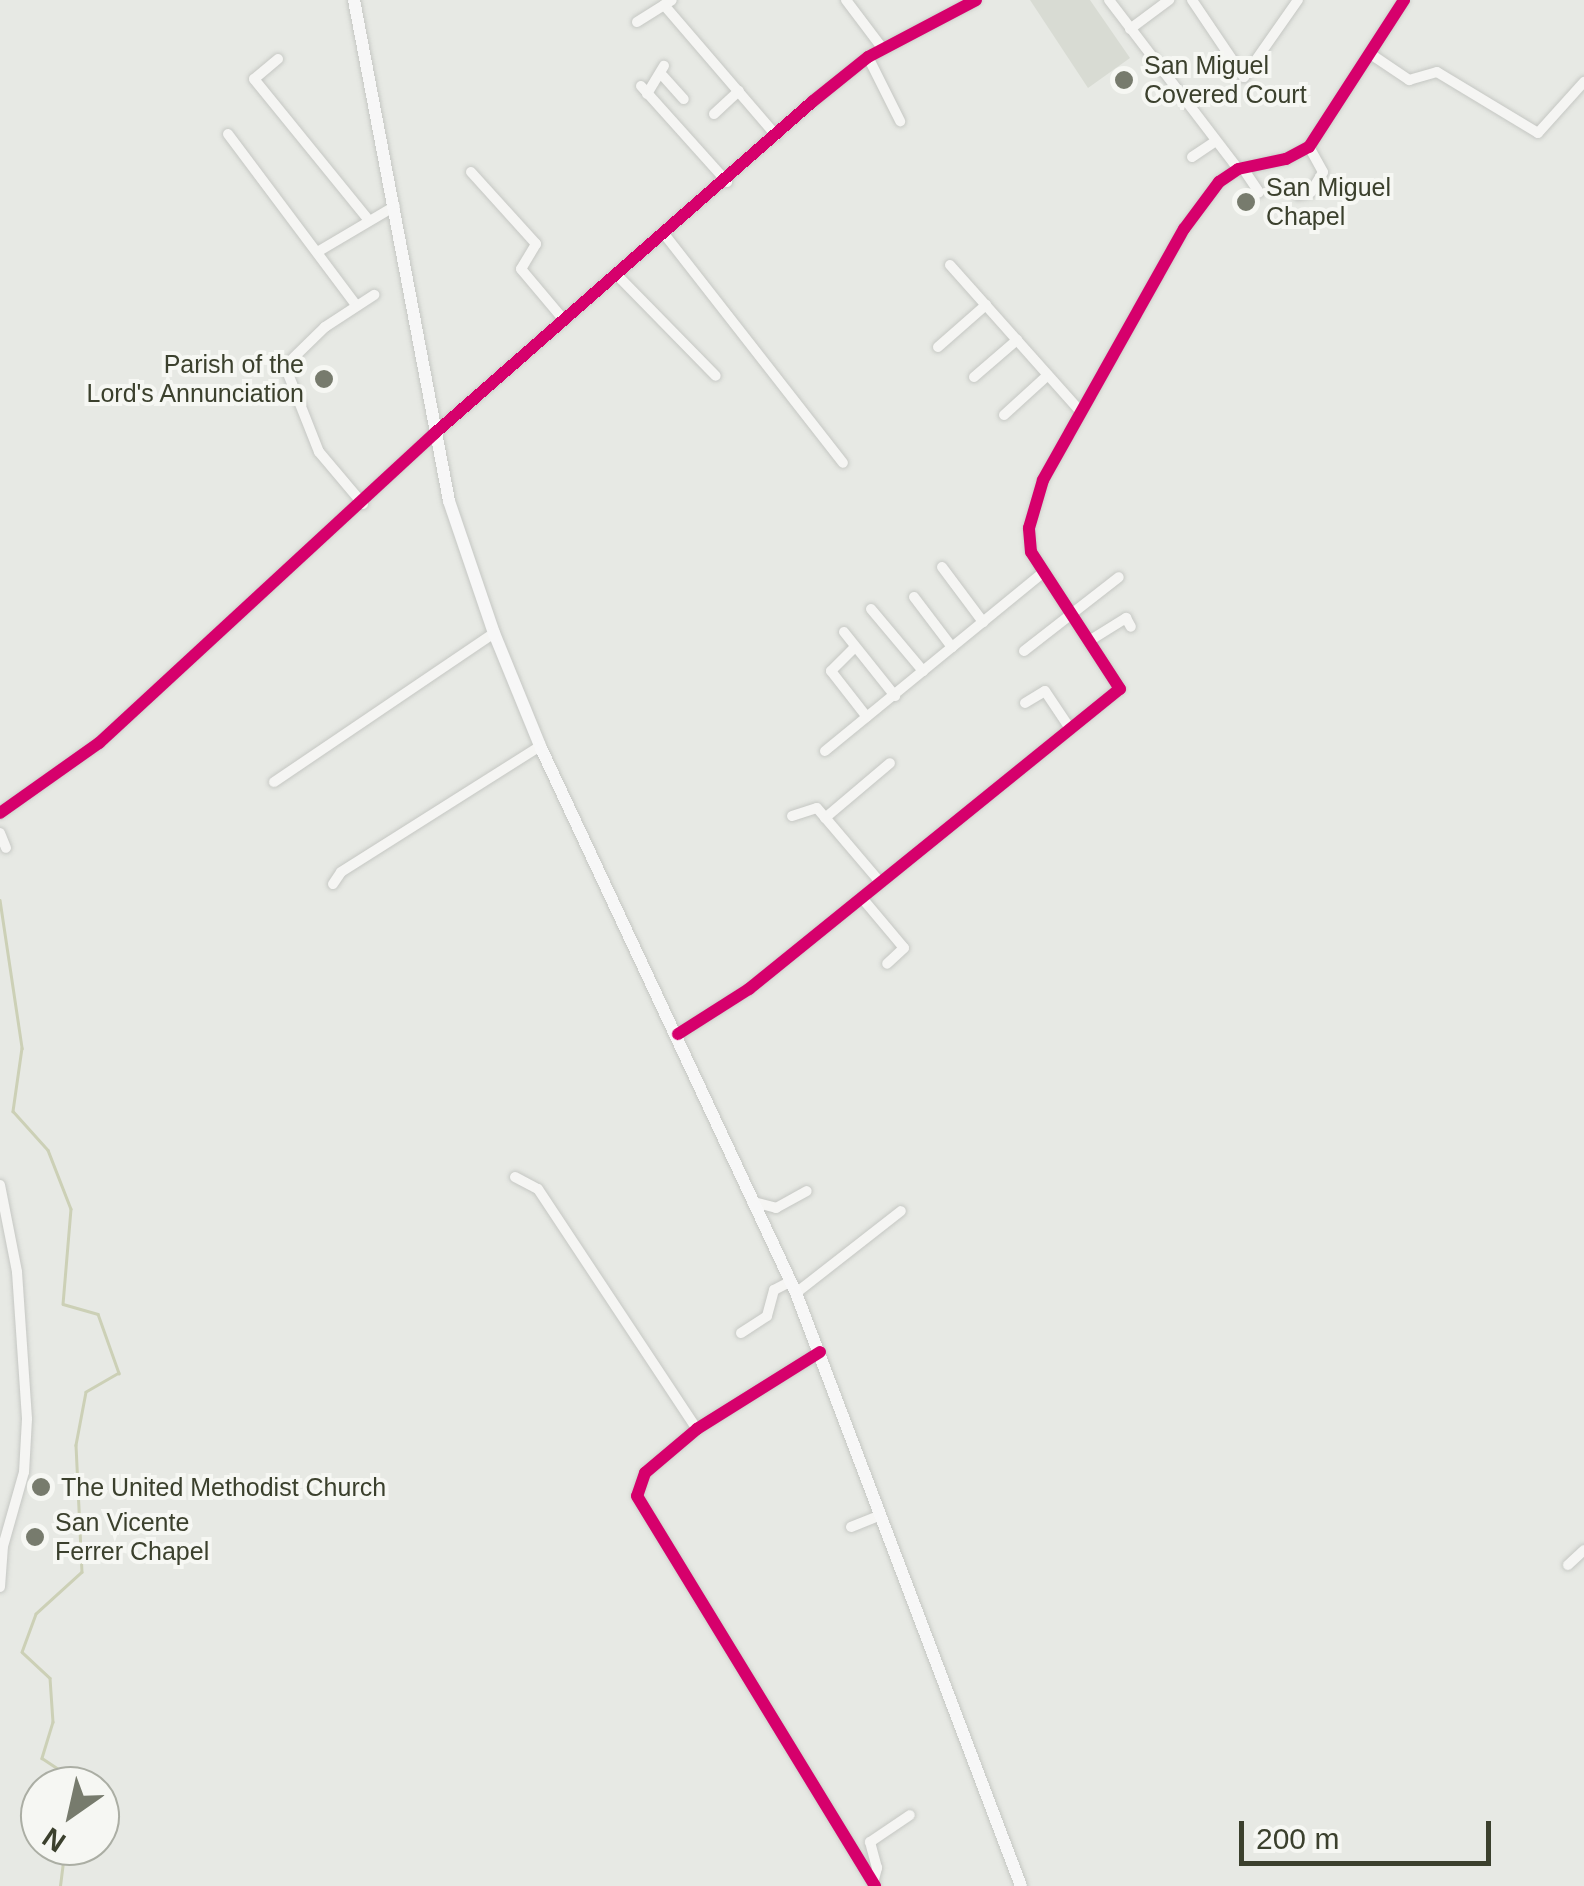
<!DOCTYPE html>
<style>
body{margin:0}
#map{position:relative;width:1584px;height:1886px;overflow:hidden;background:#e7e9e4;font-family:Arial,sans-serif}
div>[style]{position:absolute}
.built>*{inset:0;background:#d8dbd3}
.stream>*{height:2.5px;margin:-1.25px;padding:0 1.25px;transform-origin:1.25px;border-radius:1.25px;background:#ccd0b6}
.roads{filter:drop-shadow(0 0 2px #c5c7c3) drop-shadow(0 0 2px #c5c7c3)}
.minor>*{height:10px;margin:-5px;padding:0 5px;transform-origin:5px;border-radius:5px;background:#f5f5f3}
.major>*{height:12px;margin:-6px;padding:0 6px;transform-origin:6px;border-radius:6px;background:#f7f7f7}
.cycleway>*{height:12px;margin:-6px;padding:0 6px;transform-origin:6px;border-radius:6px;background:#d6006c}
.dots>*{width:28px;height:28px;translate:-50% -50%;box-sizing:border-box;border:5px solid #f6f7f3;border-radius:50%}
span{translate:-50% -50%;white-space:nowrap;text-align:center;line-height:1.15;-webkit-text-stroke:8px #f6f7f3;paint-order:stroke}
.poi-label{font-size:25px;color:#3b402d}
.left{translate:0 -50%;text-align:left}
.right{translate:-100% -50%;text-align:right}
.north{position:absolute;left:20px;top:1766px;width:100px;height:100px;box-sizing:border-box;background:#f6f7f3;border:2px solid #abaea4;border-radius:50%;rotate:214deg;font-size:28px;font-weight:700;line-height:40px;text-align:center;color:#3b402d}
.north::after{content:'';display:block;margin:auto;width:35px;height:45px;background:#777b6d;clip-path:polygon(50% 0,100% 100%,50% 72%,0 100%)}
.scale{position:absolute;left:1239px;top:1821px;width:252px;height:45px;box-sizing:border-box;border:5px solid #3b402d;border-top:0;padding-left:12px;font-size:30px;line-height:35px;white-space:nowrap;color:#3b402d;-webkit-text-stroke:8px #f6f7f3;paint-order:stroke}
</style>
<div id="map">
<div class="built">
<div style="clip-path:polygon(1030px 0,1090px 0,1130px 58px,1088px 88px)"></div>
</div>
<div class="stream">
<div style="left:0;top:900px;width:150px;rotate:81.5deg"></div>
<div style="left:22px;top:1048px;width:64px;rotate:98.1deg"></div>
<div style="left:13px;top:1111px;width:52px;rotate:48.1deg"></div>
<div style="left:48px;top:1150px;width:63px;rotate:68.7deg"></div>
<div style="left:71px;top:1209px;width:95px;rotate:94.8deg"></div>
<div style="left:63px;top:1304px;width:36px;rotate:16deg"></div>
<div style="left:98px;top:1314px;width:63px;rotate:70.4deg"></div>
<div style="left:119px;top:1373px;width:38px;rotate:150deg"></div>
<div style="left:86px;top:1392px;width:54px;rotate:100.7deg"></div>
<div style="left:76px;top:1445px;width:127px;rotate:87.3deg"></div>
<div style="left:82px;top:1572px;width:62px;rotate:137.6deg"></div>
<div style="left:36px;top:1614px;width:40px;rotate:110.2deg"></div>
<div style="left:22px;top:1652px;width:38px;rotate:43deg"></div>
<div style="left:50px;top:1678px;width:44px;rotate:86.1deg"></div>
<div style="left:53px;top:1722px;width:38px;rotate:107deg"></div>
<div style="left:42px;top:1758px;width:50px;rotate:33.7deg"></div>
<div style="left:60px;top:1886px;width:40px;rotate:-82.9deg"></div>
</div>
<div class="roads">
<div class="minor">
<div style="left:846px;top:0;width:61px;rotate:52.9deg"></div>
<div style="left:1109px;top:0;width:213px;rotate:52.6deg"></div>
<div style="left:1192px;top:0;width:93px;rotate:56deg"></div>
<div style="left:1244px;top:77px;width:94px;rotate:-55deg"></div>
<div style="left:664px;top:5px;width:172px;rotate:49.3deg"></div>
<div style="left:637px;top:22px;width:41px;rotate:-32.2deg"></div>
<div style="left:1130px;top:29px;width:49px;rotate:-36.6deg"></div>
<div style="left:1372px;top:55px;width:45px;rotate:34deg"></div>
<div style="left:1409px;top:80px;width:29px;rotate:-16deg"></div>
<div style="left:1437px;top:72px;width:118px;rotate:31.1deg"></div>
<div style="left:1538px;top:133px;width:69px;rotate:-48deg"></div>
<div style="left:868px;top:57px;width:72px;rotate:63.4deg"></div>
<div style="left:278px;top:59px;width:31px;rotate:140deg"></div>
<div style="left:254px;top:79px;width:179px;rotate:50.9deg"></div>
<div style="left:663px;top:76px;width:31px;rotate:48deg"></div>
<div style="left:641px;top:86px;width:129px;rotate:48.1deg"></div>
<div style="left:647px;top:94px;width:33px;rotate:-59deg"></div>
<div style="left:714px;top:114px;width:34px;rotate:-43deg"></div>
<div style="left:228px;top:134px;width:214px;rotate:53.2deg"></div>
<div style="left:1192px;top:157px;width:29px;rotate:-34deg"></div>
<div style="left:1244px;top:170px;width:27px;rotate:56deg"></div>
<div style="left:471px;top:172px;width:97px;rotate:47.9deg"></div>
<div style="left:536px;top:244px;width:29px;rotate:121deg"></div>
<div style="left:521px;top:269px;width:67px;rotate:49.9deg"></div>
<div style="left:1298px;top:195px;width:13px;rotate:-13deg"></div>
<div style="left:1311px;top:192px;width:23px;rotate:-59deg"></div>
<div style="left:1323px;top:172px;width:29px;rotate:-119deg"></div>
<div style="left:665px;top:235px;width:289px;rotate:52deg"></div>
<div style="left:319px;top:251px;width:88px;rotate:-30.6deg"></div>
<div style="left:950px;top:265px;width:197px;rotate:48.3deg"></div>
<div style="left:617px;top:275px;width:141px;rotate:45.6deg"></div>
<div style="left:938px;top:347px;width:64px;rotate:-41.2deg"></div>
<div style="left:974px;top:377px;width:57px;rotate:-40.7deg"></div>
<div style="left:1004px;top:415px;width:59px;rotate:-42.3deg"></div>
<div style="left:363px;top:504px;width:68px;rotate:-130.2deg"></div>
<div style="left:319px;top:452px;width:92px;rotate:-111.6deg"></div>
<div style="left:285px;top:366px;width:56px;rotate:-44.3deg"></div>
<div style="left:325px;top:327px;width:59px;rotate:-33.1deg"></div>
<div style="left:942px;top:567px;width:69px;rotate:53.3deg"></div>
<div style="left:914px;top:597px;width:63px;rotate:52.8deg"></div>
<div style="left:871px;top:609px;width:81px;rotate:50deg"></div>
<div style="left:844px;top:632px;width:82px;rotate:51.4deg"></div>
<div style="left:1089px;top:641px;width:44px;rotate:-31.9deg"></div>
<div style="left:1126px;top:618px;width:10px;rotate:61deg"></div>
<div style="left:855px;top:647px;width:34px;rotate:135deg"></div>
<div style="left:831px;top:671px;width:58px;rotate:52deg"></div>
<div style="left:1024px;top:651px;width:120px;rotate:-37.9deg"></div>
<div style="left:1025px;top:703px;width:23px;rotate:-31deg"></div>
<div style="left:1045px;top:691px;width:43px;rotate:56.3deg"></div>
<div style="left:825px;top:751px;width:279px;rotate:-39.3deg"></div>
<div style="left:274px;top:782px;width:266px;rotate:-34.1deg"></div>
<div style="left:0;top:813px;width:121px;rotate:-35.3deg"></div>
<div style="left:99px;top:743px;width:457px;rotate:-42.7deg"></div>
<div style="left:435px;top:433px;width:502px;rotate:-41.28deg"></div>
<div style="left:812px;top:102px;width:72px;rotate:-38.8deg"></div>
<div style="left:868px;top:57px;width:122px;rotate:-27.8deg"></div>
<div style="left:792px;top:816px;width:26px;rotate:-18deg"></div>
<div style="left:817px;top:808px;width:97px;rotate:49.6deg"></div>
<div style="left:825px;top:818px;width:85px;rotate:-40.2deg"></div>
<div style="left:0;top:833px;width:16px;rotate:68deg"></div>
<div style="left:333px;top:884px;width:14px;rotate:-56deg"></div>
<div style="left:341px;top:872px;width:236px;rotate:-32.3deg"></div>
<div style="left:862px;top:898px;width:65px;rotate:50deg"></div>
<div style="left:904px;top:948px;width:23px;rotate:137deg"></div>
<div style="left:678px;top:1034px;width:84px;rotate:-32.4deg"></div>
<div style="left:749px;top:989px;width:477px;rotate:-39deg"></div>
<div style="left:1120px;top:689px;width:163px;rotate:-123deg"></div>
<div style="left:1031px;top:552px;width:24px;rotate:-95deg"></div>
<div style="left:1029px;top:528px;width:50px;rotate:-73.7deg"></div>
<div style="left:1043px;top:480px;width:288px;rotate:-60.7deg"></div>
<div style="left:1184px;top:229px;width:59px;rotate:-53.3deg"></div>
<div style="left:1219px;top:182px;width:23px;rotate:-34deg"></div>
<div style="left:1238px;top:169px;width:49px;rotate:-11.8deg"></div>
<div style="left:1286px;top:159px;width:26px;rotate:-28deg"></div>
<div style="left:1309px;top:147px;width:175px;rotate:-57.1deg"></div>
<div style="left:515px;top:1177px;width:26px;rotate:28deg"></div>
<div style="left:538px;top:1189px;width:288px;rotate:56.5deg"></div>
<div style="left:0;top:1185px;width:89px;rotate:78.9deg"></div>
<div style="left:17px;top:1272px;width:147px;rotate:86.1deg"></div>
<div style="left:27px;top:1419px;width:53px;rotate:93.2deg"></div>
<div style="left:24px;top:1472px;width:77px;rotate:105.8deg"></div>
<div style="left:3px;top:1546px;width:41px;rotate:94.2deg"></div>
<div style="left:754px;top:1202px;width:23px;rotate:15deg"></div>
<div style="left:776px;top:1208px;width:35px;rotate:-29deg"></div>
<div style="left:796px;top:1293px;width:133px;rotate:-38deg"></div>
<div style="left:741px;top:1333px;width:31px;rotate:-33deg"></div>
<div style="left:767px;top:1316px;width:27px;rotate:-75deg"></div>
<div style="left:774px;top:1290px;width:18px;rotate:-27deg"></div>
<div style="left:820px;top:1352px;width:145px;rotate:148deg"></div>
<div style="left:697px;top:1429px;width:68px;rotate:139.8deg"></div>
<div style="left:645px;top:1473px;width:24px;rotate:109deg"></div>
<div style="left:637px;top:1496px;width:457px;rotate:58.6deg"></div>
<div style="left:851px;top:1527px;width:32px;rotate:-22deg"></div>
<div style="left:1568px;top:1565px;width:22px;rotate:-43deg"></div>
<div style="left:873px;top:1883px;width:16px;rotate:-75deg"></div>
<div style="left:877px;top:1868px;width:27px;rotate:-105deg"></div>
<div style="left:870px;top:1842px;width:48px;rotate:-34deg"></div>
</div>
<div class="major">
<div style="left:354px;top:0;width:510px;rotate:79.26deg"></div>
<div style="left:449px;top:501px;width:139px;rotate:71.2deg"></div>
<div style="left:494px;top:633px;width:122px;rotate:67.8deg"></div>
<div style="left:540px;top:746px;width:604px;rotate:64.92deg"></div>
<div style="left:796px;top:1293px;width:634px;rotate:69.22deg"></div>
</div>
</div>
<div class="cycleway">
<div style="left:0;top:813px;width:121px;rotate:-35.3deg"></div>
<div style="left:99px;top:743px;width:457px;rotate:-42.7deg"></div>
<div style="left:435px;top:433px;width:502px;rotate:-41.28deg"></div>
<div style="left:812px;top:102px;width:72px;rotate:-38.8deg"></div>
<div style="left:868px;top:57px;width:122px;rotate:-27.8deg"></div>
<div style="left:678px;top:1034px;width:84px;rotate:-32.4deg"></div>
<div style="left:749px;top:989px;width:477px;rotate:-39deg"></div>
<div style="left:1120px;top:689px;width:163px;rotate:-123deg"></div>
<div style="left:1031px;top:552px;width:24px;rotate:-95deg"></div>
<div style="left:1029px;top:528px;width:50px;rotate:-73.7deg"></div>
<div style="left:1043px;top:480px;width:288px;rotate:-60.7deg"></div>
<div style="left:1184px;top:229px;width:59px;rotate:-53.3deg"></div>
<div style="left:1219px;top:182px;width:23px;rotate:-34deg"></div>
<div style="left:1238px;top:169px;width:49px;rotate:-11.8deg"></div>
<div style="left:1286px;top:159px;width:26px;rotate:-28deg"></div>
<div style="left:1309px;top:147px;width:175px;rotate:-57.1deg"></div>
<div style="left:820px;top:1352px;width:145px;rotate:148deg"></div>
<div style="left:697px;top:1429px;width:68px;rotate:139.8deg"></div>
<div style="left:645px;top:1473px;width:24px;rotate:109deg"></div>
<div style="left:637px;top:1496px;width:457px;rotate:58.6deg"></div>
</div>
<div class="dots">
<div style="left:1124px;top:80px;background:#777b6d"></div>
<div style="left:1246px;top:202px;background:#777b6d"></div>
<div style="left:324px;top:379px;background:#777b6d"></div>
<div style="left:41px;top:1487px;background:#777b6d"></div>
<div style="left:35px;top:1537px;background:#777b6d"></div>
</div>
<div class="poi-label">
<span class="left" style="left:1144px;top:80px">San Miguel<br>Covered Court</span>
<span class="left" style="left:1266px;top:202px">San Miguel<br>Chapel</span>
<span class="right" style="left:304px;top:379px">Parish of the<br>Lord's Annunciation</span>
<span class="left" style="left:61px;top:1487px">The United Methodist Church</span>
<span class="left" style="left:55px;top:1537px">San Vicente<br>Ferrer Chapel</span>
</div>
<div class="north">N</div>
<div class="scale">200 m</div>
</div>
